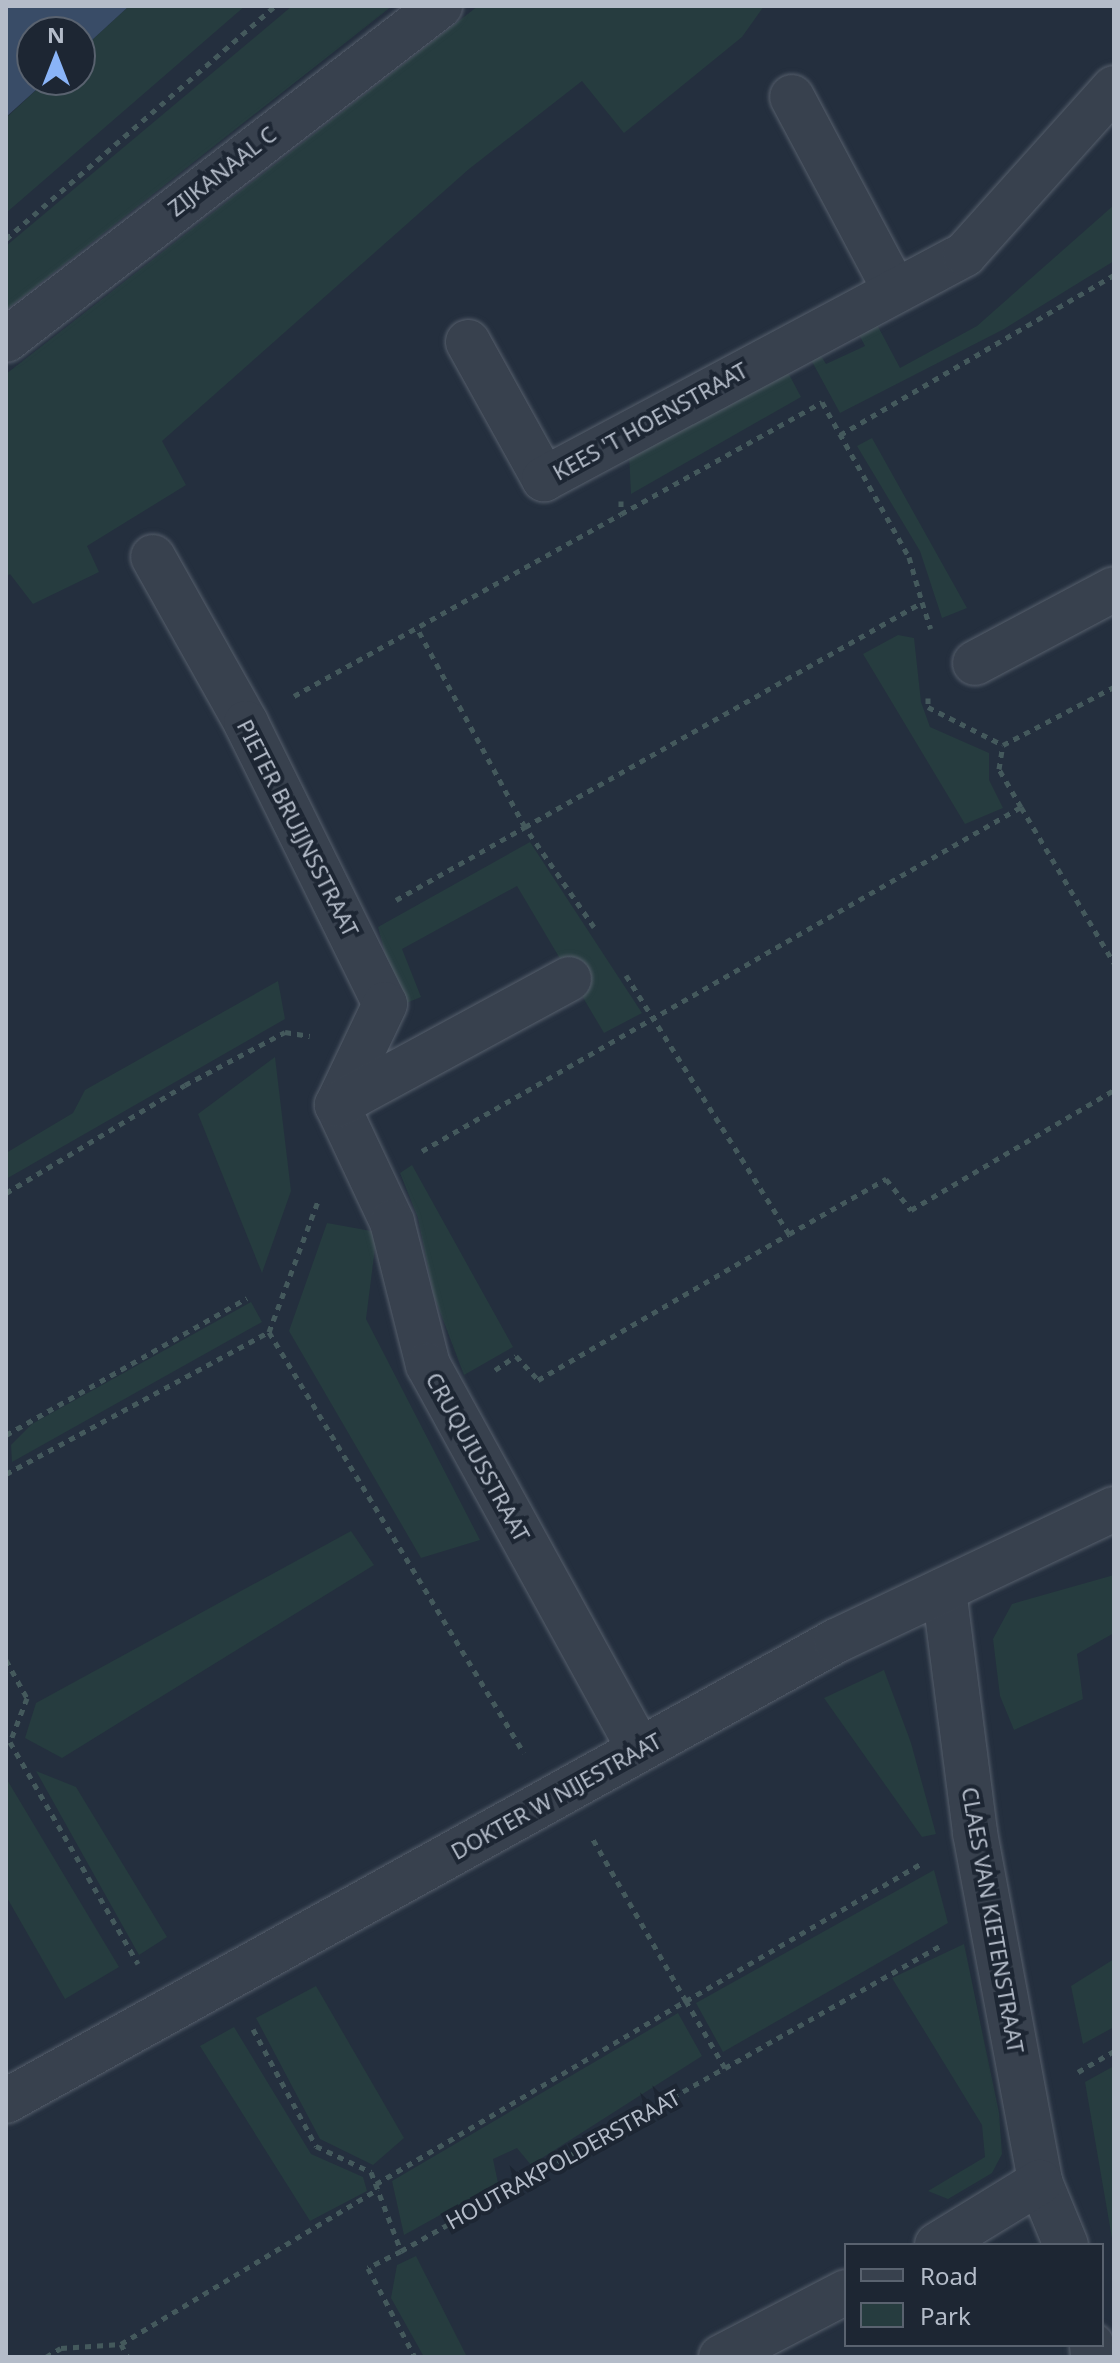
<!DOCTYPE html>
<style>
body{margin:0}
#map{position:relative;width:1120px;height:2363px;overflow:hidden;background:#242f3e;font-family:"Noto Sans",sans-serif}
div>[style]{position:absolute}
.green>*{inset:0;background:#263c3f}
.water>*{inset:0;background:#394c67}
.path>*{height:5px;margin-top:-2.5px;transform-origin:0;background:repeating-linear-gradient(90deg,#44595c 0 6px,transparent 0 12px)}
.roads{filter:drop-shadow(0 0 2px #565f6c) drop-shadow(0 0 2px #565f6c)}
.minor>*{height:44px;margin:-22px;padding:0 22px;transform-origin:22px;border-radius:22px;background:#38414e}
.tertiary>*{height:44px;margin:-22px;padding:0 22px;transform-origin:22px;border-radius:22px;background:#38414e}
span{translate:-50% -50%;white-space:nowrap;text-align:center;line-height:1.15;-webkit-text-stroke:8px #1d2633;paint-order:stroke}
.street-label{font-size:22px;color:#b4bcc9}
.frame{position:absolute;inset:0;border:8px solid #b4bcc9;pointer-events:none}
.legend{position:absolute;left:844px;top:2243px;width:260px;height:104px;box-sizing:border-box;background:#1d2633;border:2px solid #59626f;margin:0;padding:10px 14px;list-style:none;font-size:24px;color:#b4bcc9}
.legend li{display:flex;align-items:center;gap:16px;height:40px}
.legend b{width:40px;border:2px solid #59626f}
.north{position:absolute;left:16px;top:16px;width:80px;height:80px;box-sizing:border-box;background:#1d2633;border:2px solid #59626f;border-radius:50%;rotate:0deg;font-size:22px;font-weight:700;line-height:32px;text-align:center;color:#b4bcc9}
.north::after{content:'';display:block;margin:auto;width:28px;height:36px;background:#8ab4f8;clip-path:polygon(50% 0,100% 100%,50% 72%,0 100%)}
</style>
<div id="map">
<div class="green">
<div style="clip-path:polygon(129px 6px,245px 6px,6px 213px,6px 118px,47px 80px,80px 80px,80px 51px)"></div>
<div style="clip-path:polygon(292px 6px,392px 6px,6px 310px,6px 246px)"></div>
<div style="clip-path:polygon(478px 6px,764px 6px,742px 37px,624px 133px,582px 81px,469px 169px,162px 441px,186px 485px,87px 546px,99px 572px,33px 604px,10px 574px,6px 577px,6px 374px)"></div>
<div style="clip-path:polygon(1114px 205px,1114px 261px,1004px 329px,840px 413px,809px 356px,818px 351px,826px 364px,865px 346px,855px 327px,874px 319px,900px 368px,977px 326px)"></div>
<div style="clip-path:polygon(784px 365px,801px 397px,631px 494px,629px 454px)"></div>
<div style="clip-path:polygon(872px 438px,967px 608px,942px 618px,920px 551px,857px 446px)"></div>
<div style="clip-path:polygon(898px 635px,914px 638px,921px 702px,930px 727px,989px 753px,989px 780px,1003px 808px,965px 824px,863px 654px)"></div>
<div style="clip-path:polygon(530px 842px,642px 1013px,604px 1033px,517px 886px,402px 949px,421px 997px,399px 1006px,378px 927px)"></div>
<div style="clip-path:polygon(278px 981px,285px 1019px,6px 1179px,6px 1153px,73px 1113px,85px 1090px)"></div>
<div style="clip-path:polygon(275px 1057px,291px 1191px,262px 1273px,198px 1114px)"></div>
<div style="clip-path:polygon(412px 1165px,513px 1347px,464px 1375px,434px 1296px,418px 1218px,400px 1173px)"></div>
<div style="clip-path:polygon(327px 1223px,377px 1232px,366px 1319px,480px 1540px,421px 1558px,289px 1331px)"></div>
<div style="clip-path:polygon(251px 1302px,262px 1322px,12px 1462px,11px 1445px,32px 1424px)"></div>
<div style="clip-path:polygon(351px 1531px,374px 1565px,62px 1758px,25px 1738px,36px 1703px)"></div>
<div style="clip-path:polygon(1114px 1575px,1114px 1633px,1077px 1654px,1083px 1699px,1014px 1730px,1000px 1696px,993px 1639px,1012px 1604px)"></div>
<div style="clip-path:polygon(884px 1670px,911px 1743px,936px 1834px,922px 1837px,824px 1698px)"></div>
<div style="clip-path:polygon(36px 1771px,76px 1787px,167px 1937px,139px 1955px)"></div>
<div style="clip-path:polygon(6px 1778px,119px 1967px,65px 1999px,6px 1896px)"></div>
<div style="clip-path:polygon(934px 1870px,948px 1923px,723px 2052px,696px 2003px)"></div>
<div style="clip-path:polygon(964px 1944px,999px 2113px,1002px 2154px,992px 2173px,948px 2199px,928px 2191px,985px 2157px,982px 2125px,892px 1978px)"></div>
<div style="clip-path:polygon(1114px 1959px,1114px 2027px,1083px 2044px,1071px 1986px)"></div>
<div style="clip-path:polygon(316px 1986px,404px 2138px,373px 2165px,320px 2139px,256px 2018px)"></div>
<div style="clip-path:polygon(678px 2013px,702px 2056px,531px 2165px,517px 2148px,493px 2159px,498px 2183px,404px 2235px,392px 2181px)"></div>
<div style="clip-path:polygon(234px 2027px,311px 2154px,363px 2177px,367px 2191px,310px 2221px,200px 2046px)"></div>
<div style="clip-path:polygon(1114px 2066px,1114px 2250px,1085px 2082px)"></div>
<div style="clip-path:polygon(416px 2256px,467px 2357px,424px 2357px,391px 2298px,397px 2265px)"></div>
</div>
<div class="water">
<div style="clip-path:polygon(6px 6px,129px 6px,80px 51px,80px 32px,32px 32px,32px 80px,47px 80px,6px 117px)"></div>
</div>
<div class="path">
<div style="left:6px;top:239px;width:356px;rotate:-40.9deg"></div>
<div style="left:840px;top:435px;width:317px;rotate:-30.3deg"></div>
<div style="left:621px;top:501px;width:13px;rotate:90deg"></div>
<div style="left:621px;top:514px;width:230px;rotate:-29.1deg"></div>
<div style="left:822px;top:402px;width:178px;rotate:60.7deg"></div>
<div style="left:909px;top:557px;width:47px;rotate:73.9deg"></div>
<div style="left:294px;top:696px;width:374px;rotate:-29.1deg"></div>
<div style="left:928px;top:698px;width:9px;rotate:90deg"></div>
<div style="left:928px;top:707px;width:84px;rotate:26.9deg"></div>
<div style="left:1003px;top:745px;width:125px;rotate:-27.6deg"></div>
<div style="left:1021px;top:807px;width:182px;rotate:59.2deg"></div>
<div style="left:396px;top:900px;width:148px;rotate:-29.5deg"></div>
<div style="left:525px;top:827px;width:226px;rotate:-118.5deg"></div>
<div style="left:594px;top:927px;width:121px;rotate:-124.6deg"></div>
<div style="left:525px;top:827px;width:456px;rotate:-29.5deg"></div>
<div style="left:922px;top:602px;width:28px;rotate:72deg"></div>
<div style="left:422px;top:1151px;width:691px;rotate:-29.87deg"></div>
<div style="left:1021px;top:807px;width:44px;rotate:-120.1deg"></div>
<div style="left:999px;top:769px;width:24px;rotate:-81deg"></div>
<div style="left:6px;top:1193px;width:209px;rotate:-31.1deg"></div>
<div style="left:185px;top:1085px;width:113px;rotate:-27.9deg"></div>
<div style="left:285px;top:1032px;width:25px;rotate:9deg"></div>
<div style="left:789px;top:1234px;width:112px;rotate:-29.6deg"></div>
<div style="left:886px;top:1179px;width:40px;rotate:51deg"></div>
<div style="left:911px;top:1210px;width:236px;rotate:-30.6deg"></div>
<div style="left:269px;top:1332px;width:143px;rotate:-69.5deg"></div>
<div style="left:495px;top:1370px;width:25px;rotate:-34deg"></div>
<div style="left:516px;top:1356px;width:33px;rotate:47deg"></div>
<div style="left:538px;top:1380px;width:290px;rotate:-30.2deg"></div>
<div style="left:789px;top:1234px;width:306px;rotate:-122.2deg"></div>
<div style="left:6px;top:1435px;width:277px;rotate:-29.6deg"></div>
<div style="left:6px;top:1474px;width:299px;rotate:-28.4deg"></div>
<div style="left:269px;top:1332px;width:492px;rotate:58.8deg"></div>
<div style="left:6px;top:1660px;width:43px;rotate:61.1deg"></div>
<div style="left:27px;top:1698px;width:47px;rotate:111.1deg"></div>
<div style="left:10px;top:1742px;width:256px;rotate:60deg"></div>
<div style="left:253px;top:2029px;width:133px;rotate:61.7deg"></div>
<div style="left:316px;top:2146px;width:61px;rotate:25.3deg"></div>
<div style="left:371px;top:2172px;width:85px;rotate:69.2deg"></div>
<div style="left:401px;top:2251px;width:37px;rotate:153deg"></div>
<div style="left:368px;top:2268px;width:101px;rotate:62.2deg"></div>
<div style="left:725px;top:2068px;width:247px;rotate:-29.6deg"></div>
<div style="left:1078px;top:2072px;width:42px;rotate:-30.3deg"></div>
<div style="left:376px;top:2184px;width:360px;rotate:-30.6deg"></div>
<div style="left:686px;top:2001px;width:187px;rotate:-119.9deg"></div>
<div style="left:401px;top:2251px;width:372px;rotate:-29.5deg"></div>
<div style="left:725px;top:2068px;width:78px;rotate:-120.2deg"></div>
<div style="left:686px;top:2001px;width:273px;rotate:-30.3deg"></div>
<div style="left:121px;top:2344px;width:300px;rotate:-31.1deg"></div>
<div style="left:46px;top:2357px;width:17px;rotate:-31deg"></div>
<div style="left:61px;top:2348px;width:60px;rotate:-3.8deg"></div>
<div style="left:121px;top:2344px;width:15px;rotate:62deg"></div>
</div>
<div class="roads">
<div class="minor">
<div style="left:792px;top:97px;width:217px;rotate:62deg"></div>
<div style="left:468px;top:342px;width:157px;rotate:61deg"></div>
<div style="left:544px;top:479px;width:477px;rotate:-28.1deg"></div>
<div style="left:965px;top:254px;width:223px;rotate:-48.1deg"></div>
<div style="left:153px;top:557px;width:190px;rotate:60.7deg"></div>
<div style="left:246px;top:723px;width:313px;rotate:63.7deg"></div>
<div style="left:385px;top:1004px;width:112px;rotate:115.4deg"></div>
<div style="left:975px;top:663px;width:157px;rotate:-28deg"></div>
<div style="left:337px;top:1105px;width:129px;rotate:64.8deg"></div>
<div style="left:392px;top:1222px;width:147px;rotate:75.9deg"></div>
<div style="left:428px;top:1365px;width:438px;rotate:61.2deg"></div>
<div style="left:337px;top:1105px;width:264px;rotate:-28.5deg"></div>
<div style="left:944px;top:1590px;width:245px;rotate:82.7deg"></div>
<div style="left:975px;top:1833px;width:355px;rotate:79.4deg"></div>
<div style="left:1040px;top:2182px;width:68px;rotate:67.6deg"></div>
<div style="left:6px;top:2101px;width:949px;rotate:-29deg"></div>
<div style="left:836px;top:1641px;width:308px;rotate:-25.4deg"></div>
<div style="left:937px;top:2245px;width:121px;rotate:-31.5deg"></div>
<div style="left:1092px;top:2345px;width:12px;rotate:85deg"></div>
<div style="left:721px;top:2357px;width:141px;rotate:-27.5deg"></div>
</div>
<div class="tertiary">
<div style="left:6px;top:340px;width:548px;rotate:-37.58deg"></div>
</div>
</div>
<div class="street-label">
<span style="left:222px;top:171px;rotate:-38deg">ZIJKANAAL C</span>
<span style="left:650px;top:421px;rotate:-29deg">KEES 'T HOENSTRAAT</span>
<span style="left:298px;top:828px;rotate:63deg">PIETER BRUIJNSSTRAAT</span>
<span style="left:478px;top:1457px;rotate:61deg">CRUQUIUSSTRAAT</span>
<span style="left:556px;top:1796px;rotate:-29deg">DOKTER W NIJESTRAAT</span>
<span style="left:993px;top:1920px;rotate:80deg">CLAES VAN KIETENSTRAAT</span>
<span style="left:563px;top:2159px;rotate:-29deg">HOUTRAKPOLDERSTRAAT</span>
</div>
<div class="frame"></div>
<ul class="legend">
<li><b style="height:10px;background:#38414e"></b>Road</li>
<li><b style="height:22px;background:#263c3f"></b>Park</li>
</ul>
<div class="north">N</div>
</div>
